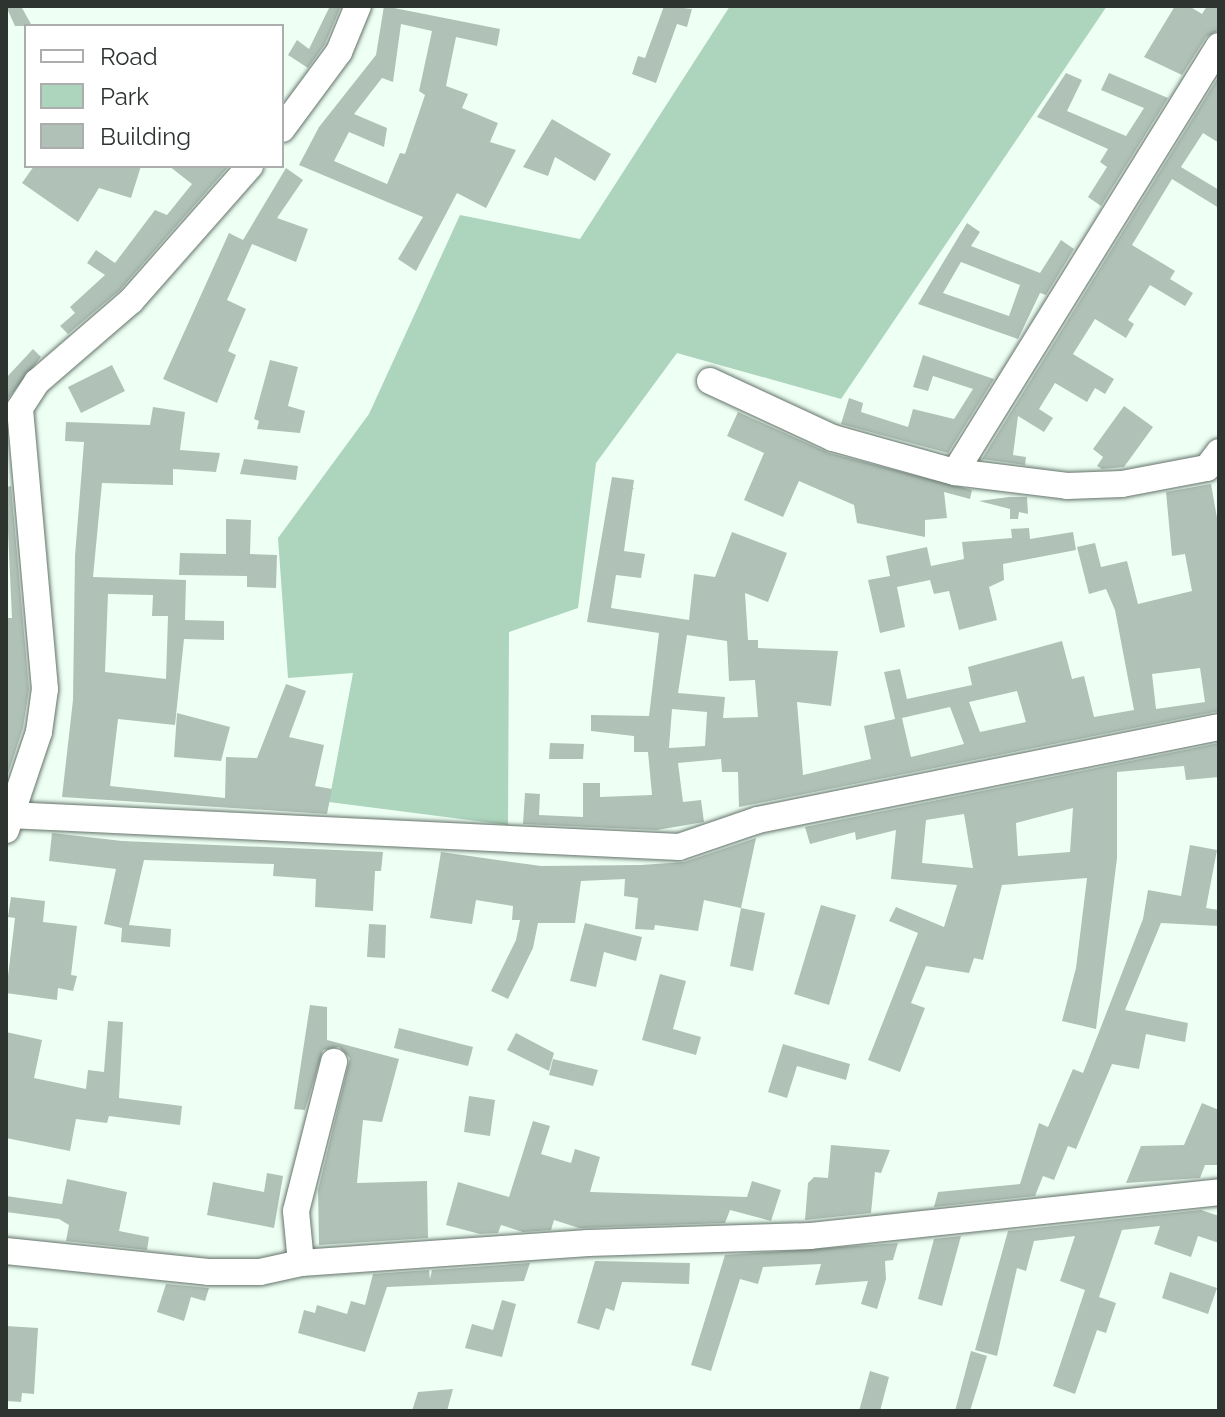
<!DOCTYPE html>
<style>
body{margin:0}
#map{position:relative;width:1225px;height:1417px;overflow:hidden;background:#eefff4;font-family:Raleway,sans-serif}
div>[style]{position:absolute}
.green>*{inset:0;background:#add4bd}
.building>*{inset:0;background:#b0c1b7}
.roads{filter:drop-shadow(0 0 2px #64736a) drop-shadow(0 0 2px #64736a)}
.minor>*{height:26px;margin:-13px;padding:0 13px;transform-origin:13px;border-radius:13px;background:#fff}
span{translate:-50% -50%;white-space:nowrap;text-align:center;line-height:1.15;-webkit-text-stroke:7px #fff;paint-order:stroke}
.frame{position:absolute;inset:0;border:8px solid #2e3430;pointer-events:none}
.legend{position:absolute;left:24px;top:24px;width:260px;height:144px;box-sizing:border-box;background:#fff;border:2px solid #abaeac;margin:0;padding:10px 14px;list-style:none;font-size:24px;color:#2e3430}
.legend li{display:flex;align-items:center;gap:16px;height:40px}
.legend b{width:40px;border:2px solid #abaeac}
</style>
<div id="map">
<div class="green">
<div style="clip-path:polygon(730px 6px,1107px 6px,841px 399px,677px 353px,596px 463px,578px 608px,509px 632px,508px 825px,329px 802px,353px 673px,288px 678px,278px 538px,369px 414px,460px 215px,580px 239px)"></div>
</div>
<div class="building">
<div style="clip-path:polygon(6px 6px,21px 6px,32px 26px,15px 26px)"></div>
<div style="clip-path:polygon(330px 6px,341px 6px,325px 44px,308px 68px,288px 55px,297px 40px,309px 49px)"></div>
<div style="clip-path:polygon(evenodd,384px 6px,500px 29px,497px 46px,456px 37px,446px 86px,468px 94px,462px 108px,498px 123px,490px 142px,516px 150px,486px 208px,457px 193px,416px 271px,398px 259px,423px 217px,299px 165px,319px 127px,376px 55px,384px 6px,401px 24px,432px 31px,419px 91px,425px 95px,405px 154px,400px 153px,387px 184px,334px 161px,349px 132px,384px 147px,387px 128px,354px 114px,382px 78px,393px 82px,401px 24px)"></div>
<div style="clip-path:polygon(664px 6px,692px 9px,687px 27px,677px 24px,656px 83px,632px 74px,638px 56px,645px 58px)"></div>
<div style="clip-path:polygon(1175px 6px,1189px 6px,1202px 14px,1207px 6px,1219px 6px,1219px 30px,1206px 37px,1182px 75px,1144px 57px)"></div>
<div style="clip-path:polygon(1066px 73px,1082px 80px,1067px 111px,1126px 136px,1144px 108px,1101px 90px,1109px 73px,1168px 98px,1101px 206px,1088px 197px,1107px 167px,1100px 162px,1108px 149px,1037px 117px)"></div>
<div style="clip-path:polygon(1219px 76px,1219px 143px,1203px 133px,1181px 167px,1219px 190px,1219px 208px,1172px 179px,1132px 245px,1175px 271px,1170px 279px,1193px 293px,1185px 306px,1150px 285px,1128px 320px,1134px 324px,1126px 338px,1095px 319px,1073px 354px,1114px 379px,1105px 394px,1095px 388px,1087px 402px,1055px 383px,1039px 409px,1053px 418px,1044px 432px,1018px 416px,1013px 455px,1026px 457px,1025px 465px,982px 459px)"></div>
<div style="clip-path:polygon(552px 119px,611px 154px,595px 181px,555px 157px,548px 176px,523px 167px)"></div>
<div style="clip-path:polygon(34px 166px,141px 166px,131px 198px,99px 188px,78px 222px,22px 183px)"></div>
<div style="clip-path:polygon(169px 166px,229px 166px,120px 290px,68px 334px,60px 326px,75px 313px,70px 307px,105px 275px,87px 263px,96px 250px,115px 263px,155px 210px,167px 215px,192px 184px)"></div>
<div style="clip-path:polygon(286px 168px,303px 180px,277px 218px,308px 229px,296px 262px,252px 244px,227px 300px,246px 309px,228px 351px,236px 355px,217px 403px,163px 379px,229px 233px,243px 240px)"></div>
<div style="clip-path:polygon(evenodd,967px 223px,980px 232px,971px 246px,1040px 273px,1061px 240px,1074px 249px,1046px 295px,1040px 293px,1018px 339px,918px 304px,967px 223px,961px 262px,1020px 285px,1009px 316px,943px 293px,961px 262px)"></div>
<div style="clip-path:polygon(33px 349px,41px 357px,6px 401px,6px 378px)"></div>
<div style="clip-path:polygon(923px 355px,994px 379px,948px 453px,841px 424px,849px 398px,863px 403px,861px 412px,908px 427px,913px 409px,954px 419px,973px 389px,933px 376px,928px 391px,913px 387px)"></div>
<div style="clip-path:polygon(270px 360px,298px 367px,288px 406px,305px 411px,300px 433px,257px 429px,259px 421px,254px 419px)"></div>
<div style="clip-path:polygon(112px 365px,125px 391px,81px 413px,68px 387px)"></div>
<div style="clip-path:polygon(1124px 406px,1153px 427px,1124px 467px,1102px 469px,1097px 466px,1103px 457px,1093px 449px)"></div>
<div style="clip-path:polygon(evenodd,153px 407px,185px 412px,180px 450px,220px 453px,216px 472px,173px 469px,173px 485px,102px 483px,93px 577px,186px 580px,185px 620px,224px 621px,224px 640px,184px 639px,175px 725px,118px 719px,110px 786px,225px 798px,226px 757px,257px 758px,286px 684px,306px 691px,289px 737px,324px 745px,315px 786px,332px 789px,327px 814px,62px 797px,73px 700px,75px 556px,84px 442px,65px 441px,66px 422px,150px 425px,153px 407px,108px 594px,153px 595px,152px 616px,168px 616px,166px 679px,105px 672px,108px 594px)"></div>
<div style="clip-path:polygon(738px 412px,829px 453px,972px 490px,970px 499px,944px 492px,947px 518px,925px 520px,925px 537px,857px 523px,854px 505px,799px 481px,783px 517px,744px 500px,764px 453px,727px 436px)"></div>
<div style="clip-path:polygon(244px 459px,298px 466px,296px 480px,240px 474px)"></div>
<div style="clip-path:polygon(evenodd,612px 477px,634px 480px,624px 551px,645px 554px,641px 578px,616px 575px,611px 608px,689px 620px,694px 574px,715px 577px,732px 532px,787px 553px,768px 602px,745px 593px,748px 640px,758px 640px,758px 648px,838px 651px,831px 706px,797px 702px,803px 775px,871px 759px,864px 726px,895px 719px,884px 672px,900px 669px,907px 699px,972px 685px,968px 667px,1062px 641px,1072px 679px,1084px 676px,1094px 717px,1134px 710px,1115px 610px,1106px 589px,1089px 594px,1077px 547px,1095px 543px,1101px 567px,1127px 561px,1138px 604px,1192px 591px,1185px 554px,1172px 556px,1166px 492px,1211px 484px,1219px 529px,1219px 711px,739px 807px,738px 772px,722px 772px,721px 759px,678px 763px,683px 802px,701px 800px,704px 822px,657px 830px,523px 824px,525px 793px,540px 794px,539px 815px,583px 817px,583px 783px,600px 783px,600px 797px,652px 795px,648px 752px,634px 752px,634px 736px,591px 731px,591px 715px,649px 716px,659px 633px,587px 622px,612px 477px,687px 635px,727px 641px,729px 681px,755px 680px,758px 717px,723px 718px,725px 697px,678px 693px,687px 635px,612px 477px,1200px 668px,1205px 702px,1156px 709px,1152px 674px,1200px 668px,612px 477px,1017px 691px,1026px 722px,980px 732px,969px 702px,1017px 691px,612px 477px,950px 707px,964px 744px,911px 757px,902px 718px,950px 707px,612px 477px,672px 709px,707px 712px,705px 746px,669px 748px,672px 709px)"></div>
<div style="clip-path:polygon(11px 486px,29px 689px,23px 728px,6px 780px,6px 618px,12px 618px,6px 487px)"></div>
<div style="clip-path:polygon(1009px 497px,1027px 497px,1028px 514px,1019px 512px,1018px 519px,1010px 519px,1010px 509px,979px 501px)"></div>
<div style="clip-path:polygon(226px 519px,251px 520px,250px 554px,277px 555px,276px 588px,247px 587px,247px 576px,179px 575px,180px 553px,226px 554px)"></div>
<div style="clip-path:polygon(1029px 528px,1030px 539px,1073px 532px,1076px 550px,1003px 564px,1004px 580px,989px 587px,997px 620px,959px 630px,949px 591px,934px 594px,930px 580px,897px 587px,905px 627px,880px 633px,868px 580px,890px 576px,886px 556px,927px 547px,931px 566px,964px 559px,962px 542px,1012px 538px,1011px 529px)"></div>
<div style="clip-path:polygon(177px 713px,230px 727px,221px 761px,174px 757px)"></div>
<div style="clip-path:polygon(550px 743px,584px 744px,583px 759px,549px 759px)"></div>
<div style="clip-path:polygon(evenodd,1219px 743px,1219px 777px,1186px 780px,1184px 766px,1117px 772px,1117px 858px,1096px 1029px,1062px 1021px,1076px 968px,1087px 878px,1002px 885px,983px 960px,974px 958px,969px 973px,926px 966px,911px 1003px,925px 1008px,900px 1072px,868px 1060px,918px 933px,889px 921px,896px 907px,944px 927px,957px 885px,891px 879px,896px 830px,856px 840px,855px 832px,810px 844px,805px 827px,1219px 743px,1073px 808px,1070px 852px,1018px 856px,1016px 823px,1073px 808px,1219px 743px,964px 814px,973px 868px,922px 863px,926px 820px,964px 814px)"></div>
<div style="clip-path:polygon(52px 833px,122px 841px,383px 852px,381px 871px,375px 871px,373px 911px,315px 907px,316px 879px,273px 876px,274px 864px,144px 860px,129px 925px,171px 929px,170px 947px,121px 942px,122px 928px,104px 924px,116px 869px,49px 861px)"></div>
<div style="clip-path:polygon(756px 838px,741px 908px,704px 900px,698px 931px,655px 925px,654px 930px,635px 929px,638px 898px,624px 896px,625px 879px,581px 881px,575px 923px,538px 923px,533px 948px,508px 999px,491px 991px,516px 940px,520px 920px,512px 920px,513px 906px,476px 900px,472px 924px,430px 918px,441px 852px,541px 866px,641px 865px,684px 862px)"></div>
<div style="clip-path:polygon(1190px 845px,1217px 850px,1206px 908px,1219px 910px,1219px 926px,1161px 923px,1125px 1010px,1188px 1023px,1185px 1042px,1146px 1034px,1139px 1069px,1112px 1064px,1076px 1149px,1068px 1146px,1054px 1180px,1043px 1176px,1035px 1196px,934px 1207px,938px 1192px,1020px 1184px,1039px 1123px,1048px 1127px,1073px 1069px,1083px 1073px,1143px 919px,1148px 890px,1181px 896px)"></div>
<div style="clip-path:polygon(11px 897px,45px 901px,43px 922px,77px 926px,71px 975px,77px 976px,73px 991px,58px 988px,57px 1000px,6px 993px,15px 918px,8px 917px)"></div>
<div style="clip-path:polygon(821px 905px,856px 915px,829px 1005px,794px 994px)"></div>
<div style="clip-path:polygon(741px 908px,765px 913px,753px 971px,730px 966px)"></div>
<div style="clip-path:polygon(585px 923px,642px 937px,636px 961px,604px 952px,596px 987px,570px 981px)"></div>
<div style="clip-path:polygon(369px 924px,386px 925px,385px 958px,367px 957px)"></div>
<div style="clip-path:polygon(660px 974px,686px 981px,673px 1029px,701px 1037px,696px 1055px,642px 1040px)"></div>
<div style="clip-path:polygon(310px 1005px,327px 1007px,327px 1040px,399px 1059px,382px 1122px,363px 1120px,357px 1183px,427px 1181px,428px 1238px,319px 1245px,318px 1190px,350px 1058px,339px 1047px,323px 1050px,305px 1110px,294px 1109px)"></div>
<div style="clip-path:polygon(108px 1021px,123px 1022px,119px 1098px,182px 1106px,180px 1125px,109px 1116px,107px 1123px,76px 1119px,70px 1151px,6px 1138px,6px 1032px,42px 1040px,34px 1078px,86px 1089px,88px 1070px,104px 1072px)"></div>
<div style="clip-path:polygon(399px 1028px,473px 1047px,468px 1066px,394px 1048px)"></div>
<div style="clip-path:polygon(516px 1033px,554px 1053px,549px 1071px,507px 1050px)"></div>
<div style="clip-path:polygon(783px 1044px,850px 1064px,846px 1080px,797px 1066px,787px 1098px,768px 1092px)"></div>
<div style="clip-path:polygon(553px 1059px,598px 1070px,593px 1086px,549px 1075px)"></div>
<div style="clip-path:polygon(469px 1096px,495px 1100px,490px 1136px,464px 1132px)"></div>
<div style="clip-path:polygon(1202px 1103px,1219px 1110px,1219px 1165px,1205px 1165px,1200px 1178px,1126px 1183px,1141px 1146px,1184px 1145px)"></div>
<div style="clip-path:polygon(533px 1121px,550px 1126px,541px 1154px,571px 1163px,575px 1149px,600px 1157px,590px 1192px,747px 1197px,752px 1181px,781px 1190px,771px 1221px,730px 1210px,725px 1223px,579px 1228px,554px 1220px,551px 1230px,523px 1232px,501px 1225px,498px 1233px,480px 1234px,446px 1225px,458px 1182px,509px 1197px)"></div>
<div style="clip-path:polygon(831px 1145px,890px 1150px,881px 1173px,875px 1172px,871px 1213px,805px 1220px,808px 1183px,814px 1177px,828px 1178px)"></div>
<div style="clip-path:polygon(267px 1173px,283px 1176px,274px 1228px,207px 1215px,213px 1182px,264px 1192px)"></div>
<div style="clip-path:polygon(67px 1179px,127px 1192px,119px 1231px,149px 1237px,147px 1250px,66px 1241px,69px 1225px,59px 1219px,6px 1212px,6px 1196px,62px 1204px)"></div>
<div style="clip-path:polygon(1201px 1210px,1219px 1216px,1219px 1243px,1198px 1236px,1191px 1257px,1154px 1244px,1160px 1226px,1122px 1230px,1099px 1297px,1116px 1303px,1106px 1333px,1097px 1330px,1075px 1394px,1053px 1386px,1085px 1290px,1060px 1281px,1075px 1236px,1034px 1241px,1026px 1271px,1017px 1268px,997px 1356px,975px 1350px,1008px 1231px)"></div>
<div style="clip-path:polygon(961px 1236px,942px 1306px,918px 1299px,934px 1239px)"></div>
<div style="clip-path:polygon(898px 1243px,893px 1260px,885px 1261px,886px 1279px,877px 1309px,861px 1304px,868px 1281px,815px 1285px,821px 1264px,763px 1267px,758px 1284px,740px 1279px,711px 1371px,691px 1365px,725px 1255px)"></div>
<div style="clip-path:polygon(595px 1261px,690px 1263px,689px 1284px,622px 1282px,614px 1311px,606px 1308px,599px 1330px,577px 1323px)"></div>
<div style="clip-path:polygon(530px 1263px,524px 1281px,387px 1287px,365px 1352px,298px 1333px,304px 1310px,315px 1313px,317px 1305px,347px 1314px,351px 1301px,365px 1305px,373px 1274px,429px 1270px,430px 1279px,432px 1270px)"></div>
<div style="clip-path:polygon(1170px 1272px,1217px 1288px,1208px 1314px,1162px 1298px)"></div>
<div style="clip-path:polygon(166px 1284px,209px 1288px,205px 1301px,191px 1297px,184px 1321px,157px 1312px)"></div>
<div style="clip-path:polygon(502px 1300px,516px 1304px,502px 1357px,465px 1348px,472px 1324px,493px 1330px)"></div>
<div style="clip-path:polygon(6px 1326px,38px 1328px,34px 1394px,22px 1393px,21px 1402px,6px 1401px)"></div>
<div style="clip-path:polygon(971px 1351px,987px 1356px,970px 1411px,955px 1411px)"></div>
<div style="clip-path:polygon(870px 1371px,889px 1377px,880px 1411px,859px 1411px)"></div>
<div style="clip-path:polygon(453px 1389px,447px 1411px,412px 1411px,418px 1392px)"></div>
</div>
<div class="roads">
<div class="minor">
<div style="left:282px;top:129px;width:96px;rotate:-53.5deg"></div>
<div style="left:339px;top:52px;width:50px;rotate:-67.6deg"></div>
<div style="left:710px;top:381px;width:136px;rotate:24.9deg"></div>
<div style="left:833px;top:438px;width:127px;rotate:15.6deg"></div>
<div style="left:955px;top:472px;width:113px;rotate:7.1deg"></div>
<div style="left:1067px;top:486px;width:55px;rotate:-2.1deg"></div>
<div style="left:1122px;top:484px;width:86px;rotate:-10.7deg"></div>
<div style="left:1207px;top:468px;width:20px;rotate:-53deg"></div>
<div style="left:955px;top:472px;width:501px;rotate:-58.21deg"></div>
<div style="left:9px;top:815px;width:671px;rotate:2.73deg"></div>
<div style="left:679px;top:847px;width:83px;rotate:-18.9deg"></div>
<div style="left:758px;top:820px;width:470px;rotate:-11.4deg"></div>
<div style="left:6px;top:830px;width:103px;rotate:-71.4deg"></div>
<div style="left:39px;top:732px;width:43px;rotate:-82.1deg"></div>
<div style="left:45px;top:689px;width:282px;rotate:-95.1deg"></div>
<div style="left:20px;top:408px;width:31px;rotate:-57deg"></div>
<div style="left:37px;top:382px;width:124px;rotate:-40.8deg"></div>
<div style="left:131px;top:301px;width:180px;rotate:-48.6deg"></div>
<div style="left:6px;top:1251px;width:203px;rotate:5.9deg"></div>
<div style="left:208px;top:1272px;width:52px"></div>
<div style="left:260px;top:1272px;width:42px;rotate:-12.4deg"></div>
<div style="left:301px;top:1263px;width:52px;rotate:-95.5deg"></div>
<div style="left:296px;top:1211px;width:154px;rotate:-75.7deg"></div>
<div style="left:301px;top:1263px;width:288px;rotate:-4deg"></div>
<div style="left:588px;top:1243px;width:222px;rotate:-1.8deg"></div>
<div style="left:810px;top:1236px;width:411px;rotate:-6.1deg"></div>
</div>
</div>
<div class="frame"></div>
<ul class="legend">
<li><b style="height:10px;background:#fff"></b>Road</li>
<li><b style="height:22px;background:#add4bd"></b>Park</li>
<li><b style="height:22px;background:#b0c1b7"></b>Building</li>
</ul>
</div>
